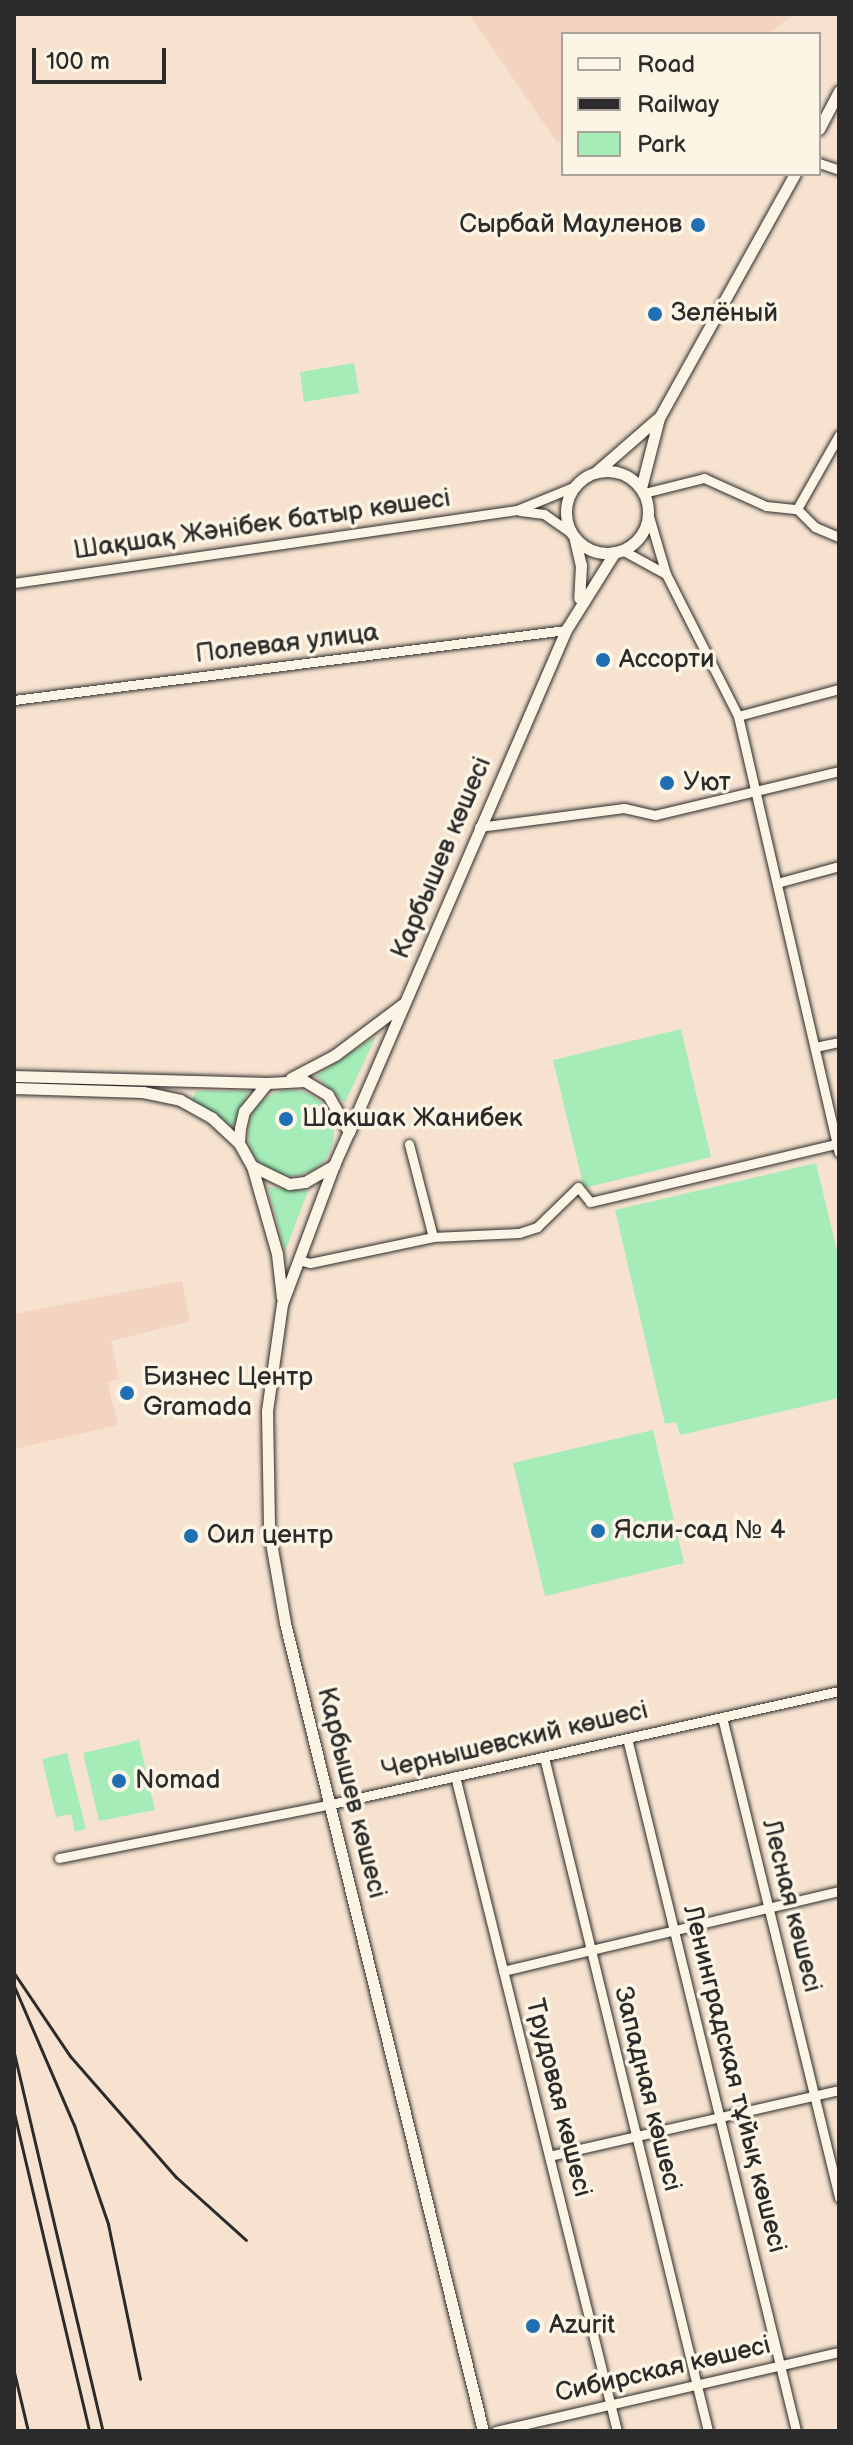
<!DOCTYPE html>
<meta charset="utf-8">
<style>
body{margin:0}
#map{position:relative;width:853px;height:2445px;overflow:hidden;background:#f6e2cf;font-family:"Balsamiq Sans",sans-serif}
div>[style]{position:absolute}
.built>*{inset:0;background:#f2d4c0}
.green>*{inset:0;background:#a6ecb8}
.round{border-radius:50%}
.roads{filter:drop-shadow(0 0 2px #2b2b2b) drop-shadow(0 0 2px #2b2b2b)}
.minor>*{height:9px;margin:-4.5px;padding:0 4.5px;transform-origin:4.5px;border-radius:4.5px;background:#fcf5e5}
.major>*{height:11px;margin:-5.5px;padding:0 5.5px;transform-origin:5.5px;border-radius:5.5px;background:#fcf5e5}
.major>.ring{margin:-5.5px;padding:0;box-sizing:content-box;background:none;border:11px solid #fcf5e5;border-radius:50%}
.rail>*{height:3px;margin:-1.5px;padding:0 1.5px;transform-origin:1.5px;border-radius:1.5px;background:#2b2b2b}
.dots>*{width:22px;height:22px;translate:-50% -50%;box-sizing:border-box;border:4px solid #fcf5e5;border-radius:50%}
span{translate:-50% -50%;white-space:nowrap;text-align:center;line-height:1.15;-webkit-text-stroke:7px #fcf5e5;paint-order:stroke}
.poi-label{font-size:26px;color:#2b2b2b}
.right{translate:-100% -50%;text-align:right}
.left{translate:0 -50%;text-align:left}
.street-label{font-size:26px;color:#2b2b2b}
.frame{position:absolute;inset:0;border:16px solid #2b2b2b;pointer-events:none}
.legend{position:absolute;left:561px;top:32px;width:260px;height:144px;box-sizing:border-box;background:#fcf5e5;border:2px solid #a8a49b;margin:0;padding:10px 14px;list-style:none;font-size:24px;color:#2b2b2b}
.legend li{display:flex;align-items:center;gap:16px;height:40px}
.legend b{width:40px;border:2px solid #a8a49b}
.scale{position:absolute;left:32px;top:48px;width:134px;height:36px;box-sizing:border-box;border:4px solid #2b2b2b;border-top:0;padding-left:10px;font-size:24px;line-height:28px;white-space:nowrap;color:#2b2b2b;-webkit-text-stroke:6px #fcf5e5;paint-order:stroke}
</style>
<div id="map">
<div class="built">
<div style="clip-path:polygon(469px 14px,795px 14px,767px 34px,563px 34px,563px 143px,556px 141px)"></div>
<div style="clip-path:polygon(182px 1281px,190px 1321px,111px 1341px,119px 1379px,107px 1382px,118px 1425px,14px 1449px,14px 1314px)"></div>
</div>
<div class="green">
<div style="clip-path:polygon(354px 363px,359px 393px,304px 402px,300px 372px)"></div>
<div style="clip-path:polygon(681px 1029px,711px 1157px,584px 1188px,553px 1060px)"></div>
<div style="clip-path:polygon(376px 1036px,345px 1103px,316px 1076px)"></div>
<div class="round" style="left:248px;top:1090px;width:86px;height:86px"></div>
<div style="clip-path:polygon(196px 1091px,249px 1091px,232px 1127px,191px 1102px)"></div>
<div style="clip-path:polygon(816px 1163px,839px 1259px,839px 1398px,680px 1435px,676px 1422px,665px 1424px,615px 1210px)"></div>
<div style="clip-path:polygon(268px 1187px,308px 1191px,285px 1252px)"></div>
<div style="clip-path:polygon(653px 1430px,684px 1563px,545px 1596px,513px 1463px)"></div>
<div style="clip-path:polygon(139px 1740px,155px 1810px,99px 1821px,83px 1753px)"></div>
<div style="clip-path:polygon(67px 1753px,86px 1829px,75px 1832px,71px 1814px,56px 1817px,42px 1759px)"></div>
</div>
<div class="roads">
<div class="minor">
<div style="left:819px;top:163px;width:21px;rotate:19deg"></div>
<div style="left:644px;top:493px;width:62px;rotate:-14deg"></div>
<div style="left:704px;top:478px;width:68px;rotate:24.3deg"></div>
<div style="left:766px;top:506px;width:31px;rotate:6deg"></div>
<div style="left:797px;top:509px;width:25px;rotate:45deg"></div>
<div style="left:815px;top:527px;width:26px;rotate:23deg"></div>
<div style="left:797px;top:509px;width:85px;rotate:-60.4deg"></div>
<div style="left:520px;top:511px;width:24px;rotate:7deg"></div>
<div style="left:544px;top:514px;width:32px;rotate:35deg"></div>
<div style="left:648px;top:513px;width:64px;rotate:73.6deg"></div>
<div style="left:666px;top:574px;width:159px;rotate:63.1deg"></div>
<div style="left:738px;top:716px;width:448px;rotate:77deg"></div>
<div style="left:622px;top:550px;width:50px;rotate:28.6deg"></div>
<div style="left:14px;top:583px;width:508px;rotate:-8.26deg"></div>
<div style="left:517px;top:510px;width:61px;rotate:-22.3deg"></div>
<div style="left:14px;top:700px;width:556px;rotate:-7.23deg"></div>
<div style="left:738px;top:716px;width:105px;rotate:-15deg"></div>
<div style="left:479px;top:827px;width:146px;rotate:-7.5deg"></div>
<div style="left:624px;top:808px;width:32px;rotate:13deg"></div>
<div style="left:655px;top:815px;width:189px;rotate:-13.4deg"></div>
<div style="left:777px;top:883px;width:64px;rotate:-15.3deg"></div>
<div style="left:815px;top:1047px;width:25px;rotate:-12deg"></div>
<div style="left:433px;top:1237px;width:86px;rotate:-2.7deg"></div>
<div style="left:519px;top:1233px;width:19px;rotate:-18deg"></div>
<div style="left:537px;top:1227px;width:57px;rotate:-44.3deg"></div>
<div style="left:578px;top:1187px;width:19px;rotate:51deg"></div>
<div style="left:590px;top:1202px;width:256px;rotate:-13.3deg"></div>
<div style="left:298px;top:1260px;width:12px;rotate:14deg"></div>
<div style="left:310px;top:1263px;width:126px;rotate:-11.9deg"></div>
<div style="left:433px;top:1237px;width:96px;rotate:-104.5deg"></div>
<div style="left:722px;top:1717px;width:495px;rotate:76.3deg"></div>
<div style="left:627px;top:1738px;width:713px;rotate:76.29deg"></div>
<div style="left:544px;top:1757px;width:694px;rotate:76.32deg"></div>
<div style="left:455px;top:1776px;width:675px;rotate:76.11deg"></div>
<div style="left:59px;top:1858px;width:277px;rotate:-11.2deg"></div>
<div style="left:331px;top:1804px;width:520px;rotate:-12.54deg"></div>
<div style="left:503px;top:1971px;width:345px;rotate:-13.4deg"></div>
<div style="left:549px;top:2156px;width:297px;rotate:-12.8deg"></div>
<div style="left:496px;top:2431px;width:352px;rotate:-13deg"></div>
</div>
<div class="major">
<div style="left:819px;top:129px;width:43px;rotate:-62.2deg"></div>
<div class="ring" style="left:566px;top:471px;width:71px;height:71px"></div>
<div style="left:596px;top:472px;width:82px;rotate:-41.1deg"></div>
<div style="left:641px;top:488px;width:72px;rotate:-75.6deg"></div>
<div style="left:659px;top:418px;width:279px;rotate:-60.9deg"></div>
<div style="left:575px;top:540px;width:26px;rotate:77deg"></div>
<div style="left:581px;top:565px;width:33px;rotate:93deg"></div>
<div style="left:14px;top:1076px;width:253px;rotate:1.6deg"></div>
<div style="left:291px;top:1078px;width:50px;rotate:-27.6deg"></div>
<div style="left:335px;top:1055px;width:85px;rotate:-36.9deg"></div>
<div style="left:14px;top:1088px;width:129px;rotate:1.8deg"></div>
<div style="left:143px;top:1092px;width:38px;rotate:12deg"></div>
<div style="left:180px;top:1100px;width:37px;rotate:29deg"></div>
<div style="left:212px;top:1118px;width:37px;rotate:43deg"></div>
<div style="left:349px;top:1132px;width:547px;rotate:-66.62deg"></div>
<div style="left:566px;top:630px;width:92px;rotate:-57.9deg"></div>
<div style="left:334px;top:1165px;width:148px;rotate:110.5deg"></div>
<div style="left:282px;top:1304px;width:108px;rotate:98deg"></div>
<div style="left:267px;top:1411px;width:120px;rotate:89deg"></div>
<div style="left:269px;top:1531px;width:93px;rotate:80.1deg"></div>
<div style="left:285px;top:1623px;width:832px;rotate:76.23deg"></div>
<div style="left:252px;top:1166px;width:41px;rotate:25.9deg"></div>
<div style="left:289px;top:1184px;width:16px;rotate:-7deg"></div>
<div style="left:305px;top:1182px;width:34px;rotate:-30deg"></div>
<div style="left:334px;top:1165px;width:36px;rotate:-66deg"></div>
<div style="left:349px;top:1132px;width:43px;rotate:-119.6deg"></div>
<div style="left:328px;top:1095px;width:27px;rotate:-149deg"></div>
<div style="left:305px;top:1081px;width:38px;rotate:177deg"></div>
<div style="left:267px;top:1083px;width:36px;rotate:129deg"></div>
<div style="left:244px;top:1111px;width:17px;rotate:103deg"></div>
<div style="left:240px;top:1128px;width:15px;rotate:94deg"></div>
<div style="left:239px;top:1143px;width:26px;rotate:61deg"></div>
<div style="left:252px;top:1166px;width:91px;rotate:74.1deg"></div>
<div style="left:277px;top:1254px;width:44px;rotate:83.5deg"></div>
</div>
</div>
<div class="rail">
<div style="left:14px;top:1973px;width:100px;rotate:56deg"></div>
<div style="left:70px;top:2056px;width:161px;rotate:48.8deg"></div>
<div style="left:176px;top:2177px;width:94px;rotate:42deg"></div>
<div style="left:14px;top:1986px;width:151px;rotate:66.7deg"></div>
<div style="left:74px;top:2125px;width:105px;rotate:71deg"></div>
<div style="left:108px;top:2224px;width:158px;rotate:78.3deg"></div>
<div style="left:14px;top:2053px;width:388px;rotate:76.8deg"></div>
<div style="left:14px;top:2113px;width:327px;rotate:76.7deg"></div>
<div style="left:14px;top:2372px;width:61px;rotate:76.7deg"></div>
</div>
<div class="dots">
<div style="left:698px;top:225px;background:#1f6fb2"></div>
<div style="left:655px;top:314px;background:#1f6fb2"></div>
<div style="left:603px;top:660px;background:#1f6fb2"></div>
<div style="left:667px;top:783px;background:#1f6fb2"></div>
<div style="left:286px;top:1119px;background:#1f6fb2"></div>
<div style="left:127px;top:1393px;background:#1f6fb2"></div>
<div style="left:598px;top:1531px;background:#1f6fb2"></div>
<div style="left:191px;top:1536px;background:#1f6fb2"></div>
<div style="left:119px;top:1781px;background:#1f6fb2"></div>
<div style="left:533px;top:2326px;background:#1f6fb2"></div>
</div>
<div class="poi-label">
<span class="right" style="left:682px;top:225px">Сырбай Мауленов</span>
<span class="left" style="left:671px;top:314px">Зелёный</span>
<span class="left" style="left:619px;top:660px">Ассорти</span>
<span class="left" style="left:683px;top:783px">Уют</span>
<span class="left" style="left:302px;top:1119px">Шакшак Жанибек</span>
<span class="left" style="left:143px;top:1393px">Бизнес Центр<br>Gramada</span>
<span class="left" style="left:614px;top:1531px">Ясли-сад № 4</span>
<span class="left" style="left:207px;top:1536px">Оил центр</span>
<span class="left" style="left:135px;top:1781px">Nomad</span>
<span class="left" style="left:549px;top:2326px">Azurit</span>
</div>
<div class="street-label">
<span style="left:262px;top:525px;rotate:-8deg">Шақшақ Жәнібек батыр көшесі</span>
<span style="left:287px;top:644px;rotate:-7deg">Полевая улица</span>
<span style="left:442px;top:858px;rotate:-67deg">Карбышев көшесі</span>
<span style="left:515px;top:1741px;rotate:-13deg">Чернышевский көшесі</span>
<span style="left:351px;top:1793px;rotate:76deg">Карбышев көшесі</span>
<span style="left:791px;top:1906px;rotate:76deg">Лесная көшесі</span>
<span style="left:734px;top:2079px;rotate:76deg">Ленинградская тұйық көшесі</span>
<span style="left:647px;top:2089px;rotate:76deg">Западная көшесі</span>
<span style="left:558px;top:2098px;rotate:76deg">Трудовая көшесі</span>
<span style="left:663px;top:2370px;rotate:-13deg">Сибирская көшесі</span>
</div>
<div class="frame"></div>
<ul class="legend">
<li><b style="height:10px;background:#fcf5e5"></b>Road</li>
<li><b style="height:10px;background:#2b2b2b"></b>Railway</li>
<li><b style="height:22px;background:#a6ecb8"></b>Park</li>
</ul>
<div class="scale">100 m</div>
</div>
